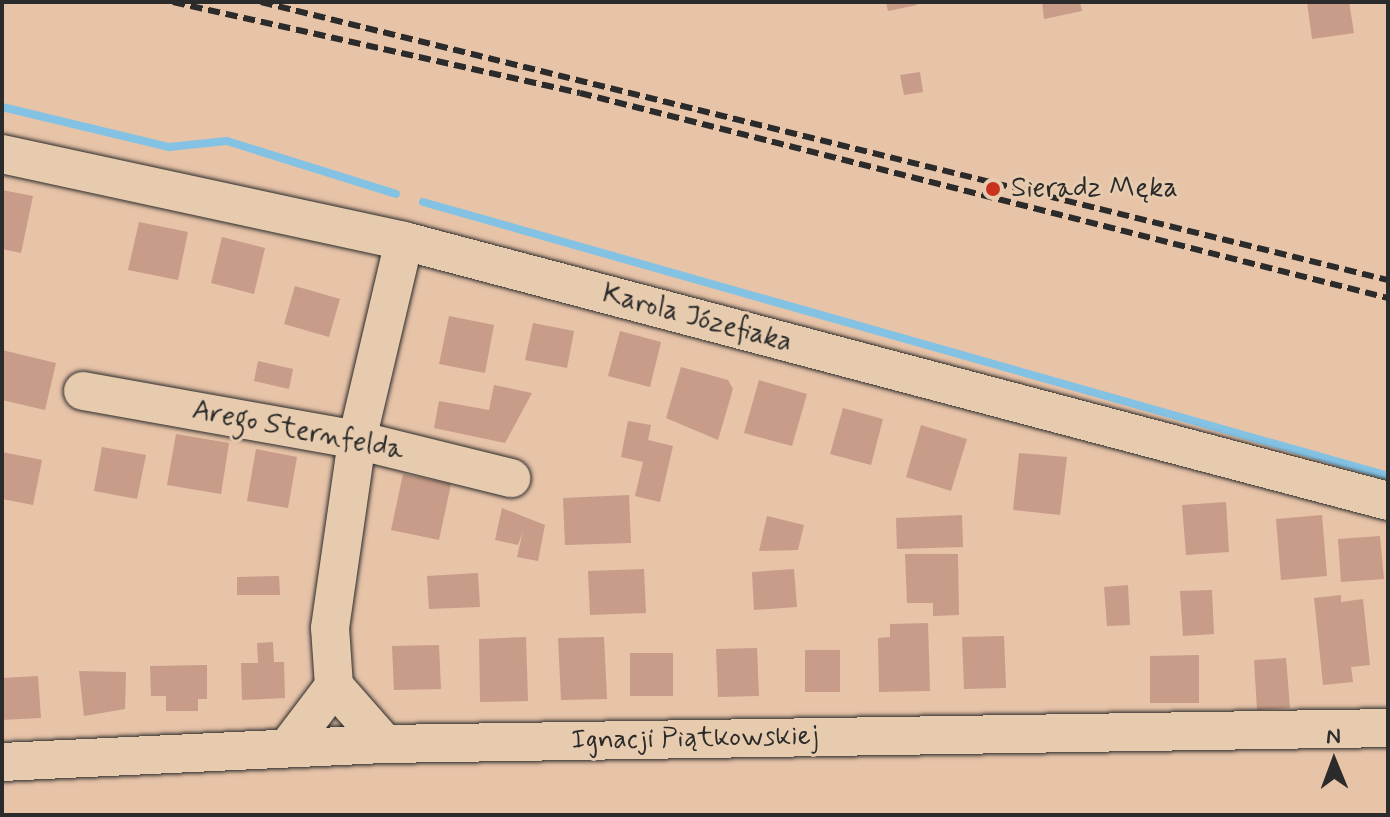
<!DOCTYPE html>
<meta charset="utf-8">
<style>
body{margin:0}
#map{position:relative;width:1390px;height:817px;overflow:hidden;background:#e7c3a8;font-family:Mynerve,sans-serif}
div>[style]{position:absolute}
.stream>*{height:8px;margin:-4px;padding:0 4px;transform-origin:4px;border-radius:4px;background:#84c2e4}
.building>*{inset:0;background:#c89c88}
.roads{filter:drop-shadow(0 0 2px #2b2b2b) drop-shadow(0 0 2px #2b2b2b)}
.minor>*{height:38px;margin:-19px;padding:0 19px;transform-origin:19px;border-radius:19px;background:#e7cbae}
.rail>*{height:6px;margin-top:-3px;transform-origin:0;background:repeating-linear-gradient(90deg,#2b2b2b 0 12px,transparent 0 18px)}
.dots>*{width:22px;height:22px;translate:-50% -50%;box-sizing:border-box;border:4px solid #e7cbae;border-radius:50%}
span{translate:-50% -50%;white-space:nowrap;text-align:center;line-height:1.15;-webkit-text-stroke:6px #e7cbae;paint-order:stroke}
.poi-label{font-size:28px;color:#2b2b2b}
.left{translate:0 -50%;text-align:left}
.street-label{font-size:28px;color:#2b2b2b}
.frame{position:absolute;inset:0;border:4px solid #2b2b2b;pointer-events:none}
.north{position:absolute;left:1294px;top:721px;width:80px;height:80px;-webkit-text-stroke:6px #e7cbae;paint-order:stroke;rotate:359deg;font-size:22px;font-weight:700;line-height:32px;text-align:center;color:#2b2b2b}
.north::after{content:'';display:block;margin:auto;width:28px;height:36px;background:#2b2b2b;clip-path:polygon(50% 0,100% 100%,50% 72%,0 100%)}
</style>
<div id="map">
<div class="stream">
<div style="left:2px;top:107px;width:172px;rotate:13.5deg"></div>
<div style="left:169px;top:147px;width:58px;rotate:-5.9deg"></div>
<div style="left:227px;top:141px;width:177px;rotate:17.4deg"></div>
<div style="left:423px;top:202px;width:1003px;rotate:15.85deg"></div>
</div>
<div class="building">
<div style="clip-path:polygon(886px 2px,916px 2px,917px 5px,888px 11px)"></div>
<div style="clip-path:polygon(1042px 2px,1080px 2px,1082px 11px,1044px 19px)"></div>
<div style="clip-path:polygon(1307px 2px,1349px 2px,1354px 33px,1312px 39px)"></div>
<div style="clip-path:polygon(920px 72px,923px 92px,904px 95px,900px 75px)"></div>
<div style="clip-path:polygon(2px 190px,33px 196px,21px 253px,2px 249px)"></div>
<div style="clip-path:polygon(139px 222px,188px 232px,178px 280px,128px 270px)"></div>
<div style="clip-path:polygon(222px 237px,265px 248px,254px 294px,211px 283px)"></div>
<div style="clip-path:polygon(295px 286px,340px 299px,329px 337px,284px 324px)"></div>
<div style="clip-path:polygon(449px 316px,494px 325px,485px 373px,439px 364px)"></div>
<div style="clip-path:polygon(533px 323px,574px 331px,567px 368px,525px 360px)"></div>
<div style="clip-path:polygon(620px 331px,661px 342px,650px 387px,608px 376px)"></div>
<div style="clip-path:polygon(2px 350px,56px 363px,45px 410px,2px 400px)"></div>
<div style="clip-path:polygon(258px 361px,293px 369px,289px 389px,254px 381px)"></div>
<div style="clip-path:polygon(681px 367px,728px 380px,733px 389px,718px 440px,666px 418px)"></div>
<div style="clip-path:polygon(759px 380px,807px 394px,792px 446px,744px 433px)"></div>
<div style="clip-path:polygon(494px 385px,532px 393px,505px 443px,434px 428px,439px 401px,489px 410px)"></div>
<div style="clip-path:polygon(843px 408px,883px 419px,871px 465px,830px 454px)"></div>
<div style="clip-path:polygon(628px 421px,651px 425px,648px 440px,673px 446px,660px 502px,635px 496px,643px 462px,621px 457px)"></div>
<div style="clip-path:polygon(921px 425px,967px 439px,951px 491px,906px 477px)"></div>
<div style="clip-path:polygon(176px 434px,229px 443px,221px 494px,167px 485px)"></div>
<div style="clip-path:polygon(102px 447px,146px 455px,137px 499px,94px 491px)"></div>
<div style="clip-path:polygon(256px 449px,297px 457px,288px 508px,247px 501px)"></div>
<div style="clip-path:polygon(2px 452px,42px 460px,33px 505px,2px 499px)"></div>
<div style="clip-path:polygon(1019px 453px,1067px 457px,1060px 515px,1013px 510px)"></div>
<div style="clip-path:polygon(403px 474px,451px 484px,439px 540px,391px 530px)"></div>
<div style="clip-path:polygon(629px 495px,631px 543px,565px 545px,563px 498px)"></div>
<div style="clip-path:polygon(1226px 502px,1229px 552px,1186px 555px,1182px 505px)"></div>
<div style="clip-path:polygon(502px 508px,545px 525px,538px 561px,517px 557px,523px 531px,518px 545px,495px 540px)"></div>
<div style="clip-path:polygon(962px 515px,963px 547px,897px 549px,896px 518px)"></div>
<div style="clip-path:polygon(1322px 515px,1327px 576px,1281px 580px,1276px 519px)"></div>
<div style="clip-path:polygon(767px 516px,804px 525px,798px 550px,759px 551px)"></div>
<div style="clip-path:polygon(1380px 536px,1384px 579px,1341px 582px,1338px 539px)"></div>
<div style="clip-path:polygon(905px 554px,958px 554px,959px 615px,933px 616px,933px 603px,907px 603px)"></div>
<div style="clip-path:polygon(644px 569px,646px 613px,590px 615px,588px 571px)"></div>
<div style="clip-path:polygon(794px 569px,797px 607px,754px 610px,752px 572px)"></div>
<div style="clip-path:polygon(478px 573px,480px 607px,429px 609px,427px 576px)"></div>
<div style="clip-path:polygon(279px 576px,280px 595px,237px 595px,237px 577px)"></div>
<div style="clip-path:polygon(1128px 585px,1130px 625px,1107px 626px,1104px 587px)"></div>
<div style="clip-path:polygon(1212px 590px,1214px 634px,1183px 636px,1180px 591px)"></div>
<div style="clip-path:polygon(1341px 595px,1341px 602px,1363px 599px,1370px 665px,1351px 667px,1353px 682px,1323px 685px,1314px 598px)"></div>
<div style="clip-path:polygon(928px 623px,930px 691px,879px 692px,878px 638px,890px 637px,890px 624px)"></div>
<div style="clip-path:polygon(1004px 636px,1006px 688px,964px 689px,962px 637px)"></div>
<div style="clip-path:polygon(526px 637px,528px 701px,480px 702px,479px 639px)"></div>
<div style="clip-path:polygon(604px 637px,607px 699px,561px 700px,558px 638px)"></div>
<div style="clip-path:polygon(273px 642px,274px 662px,284px 662px,285px 698px,242px 700px,241px 663px,258px 663px,257px 643px)"></div>
<div style="clip-path:polygon(439px 645px,441px 689px,394px 690px,392px 646px)"></div>
<div style="clip-path:polygon(757px 648px,759px 696px,718px 697px,716px 649px)"></div>
<div style="clip-path:polygon(805px 650px,840px 650px,840px 692px,805px 692px)"></div>
<div style="clip-path:polygon(630px 653px,673px 653px,673px 696px,630px 696px)"></div>
<div style="clip-path:polygon(1199px 655px,1199px 703px,1150px 703px,1150px 656px)"></div>
<div style="clip-path:polygon(1286px 658px,1290px 708px,1257px 710px,1254px 660px)"></div>
<div style="clip-path:polygon(207px 665px,207px 699px,198px 699px,198px 711px,166px 711px,166px 696px,151px 696px,150px 666px)"></div>
<div style="clip-path:polygon(79px 671px,126px 672px,125px 709px,84px 716px)"></div>
<div style="clip-path:polygon(38px 676px,41px 718px,2px 720px,2px 678px)"></div>
</div>
<div class="roads">
<div class="minor">
<div style="left:2px;top:154px;width:411px;rotate:12.2deg"></div>
<div style="left:404px;top:241px;width:1018px;rotate:14.8deg"></div>
<div style="left:83px;top:391px;width:278px;rotate:10.1deg"></div>
<div style="left:357px;top:440px;width:159px;rotate:13.9deg"></div>
<div style="left:385px;top:744px;width:77px;rotate:-131.3deg"></div>
<div style="left:334px;top:686px;width:58px;rotate:-93.9deg"></div>
<div style="left:330px;top:628px;width:190px;rotate:-81.8deg"></div>
<div style="left:357px;top:440px;width:204px;rotate:-76.7deg"></div>
<div style="left:287px;top:748px;width:78px;rotate:-52.8deg"></div>
<div style="left:2px;top:762px;width:383px;rotate:-2.7deg"></div>
<div style="left:385px;top:744px;width:1003px;rotate:-0.91deg"></div>
</div>
</div>
<div class="rail">
<div style="left:173px;top:2px;width:417px;rotate:12.6deg"></div>
<div style="left:580px;top:93px;width:834px;rotate:14.24deg"></div>
<div style="left:261px;top:2px;width:1161px;rotate:13.86deg"></div>
</div>
<div class="dots">
<div style="left:993px;top:189px;background:#c8321e"></div>
</div>
<div class="poi-label">
<span class="left" style="left:1011px;top:189px">Sieradz Męka</span>
</div>
<div class="street-label">
<span style="left:697px;top:319px;rotate:15deg">Karola Józefiaka</span>
<span style="left:298px;top:431px;rotate:11deg">Arego Sternfelda</span>
<span style="left:695px;top:739px;rotate:-1deg">Ignacji Piątkowskiej</span>
</div>
<div class="frame"></div>
<div class="north">N</div>
</div>
